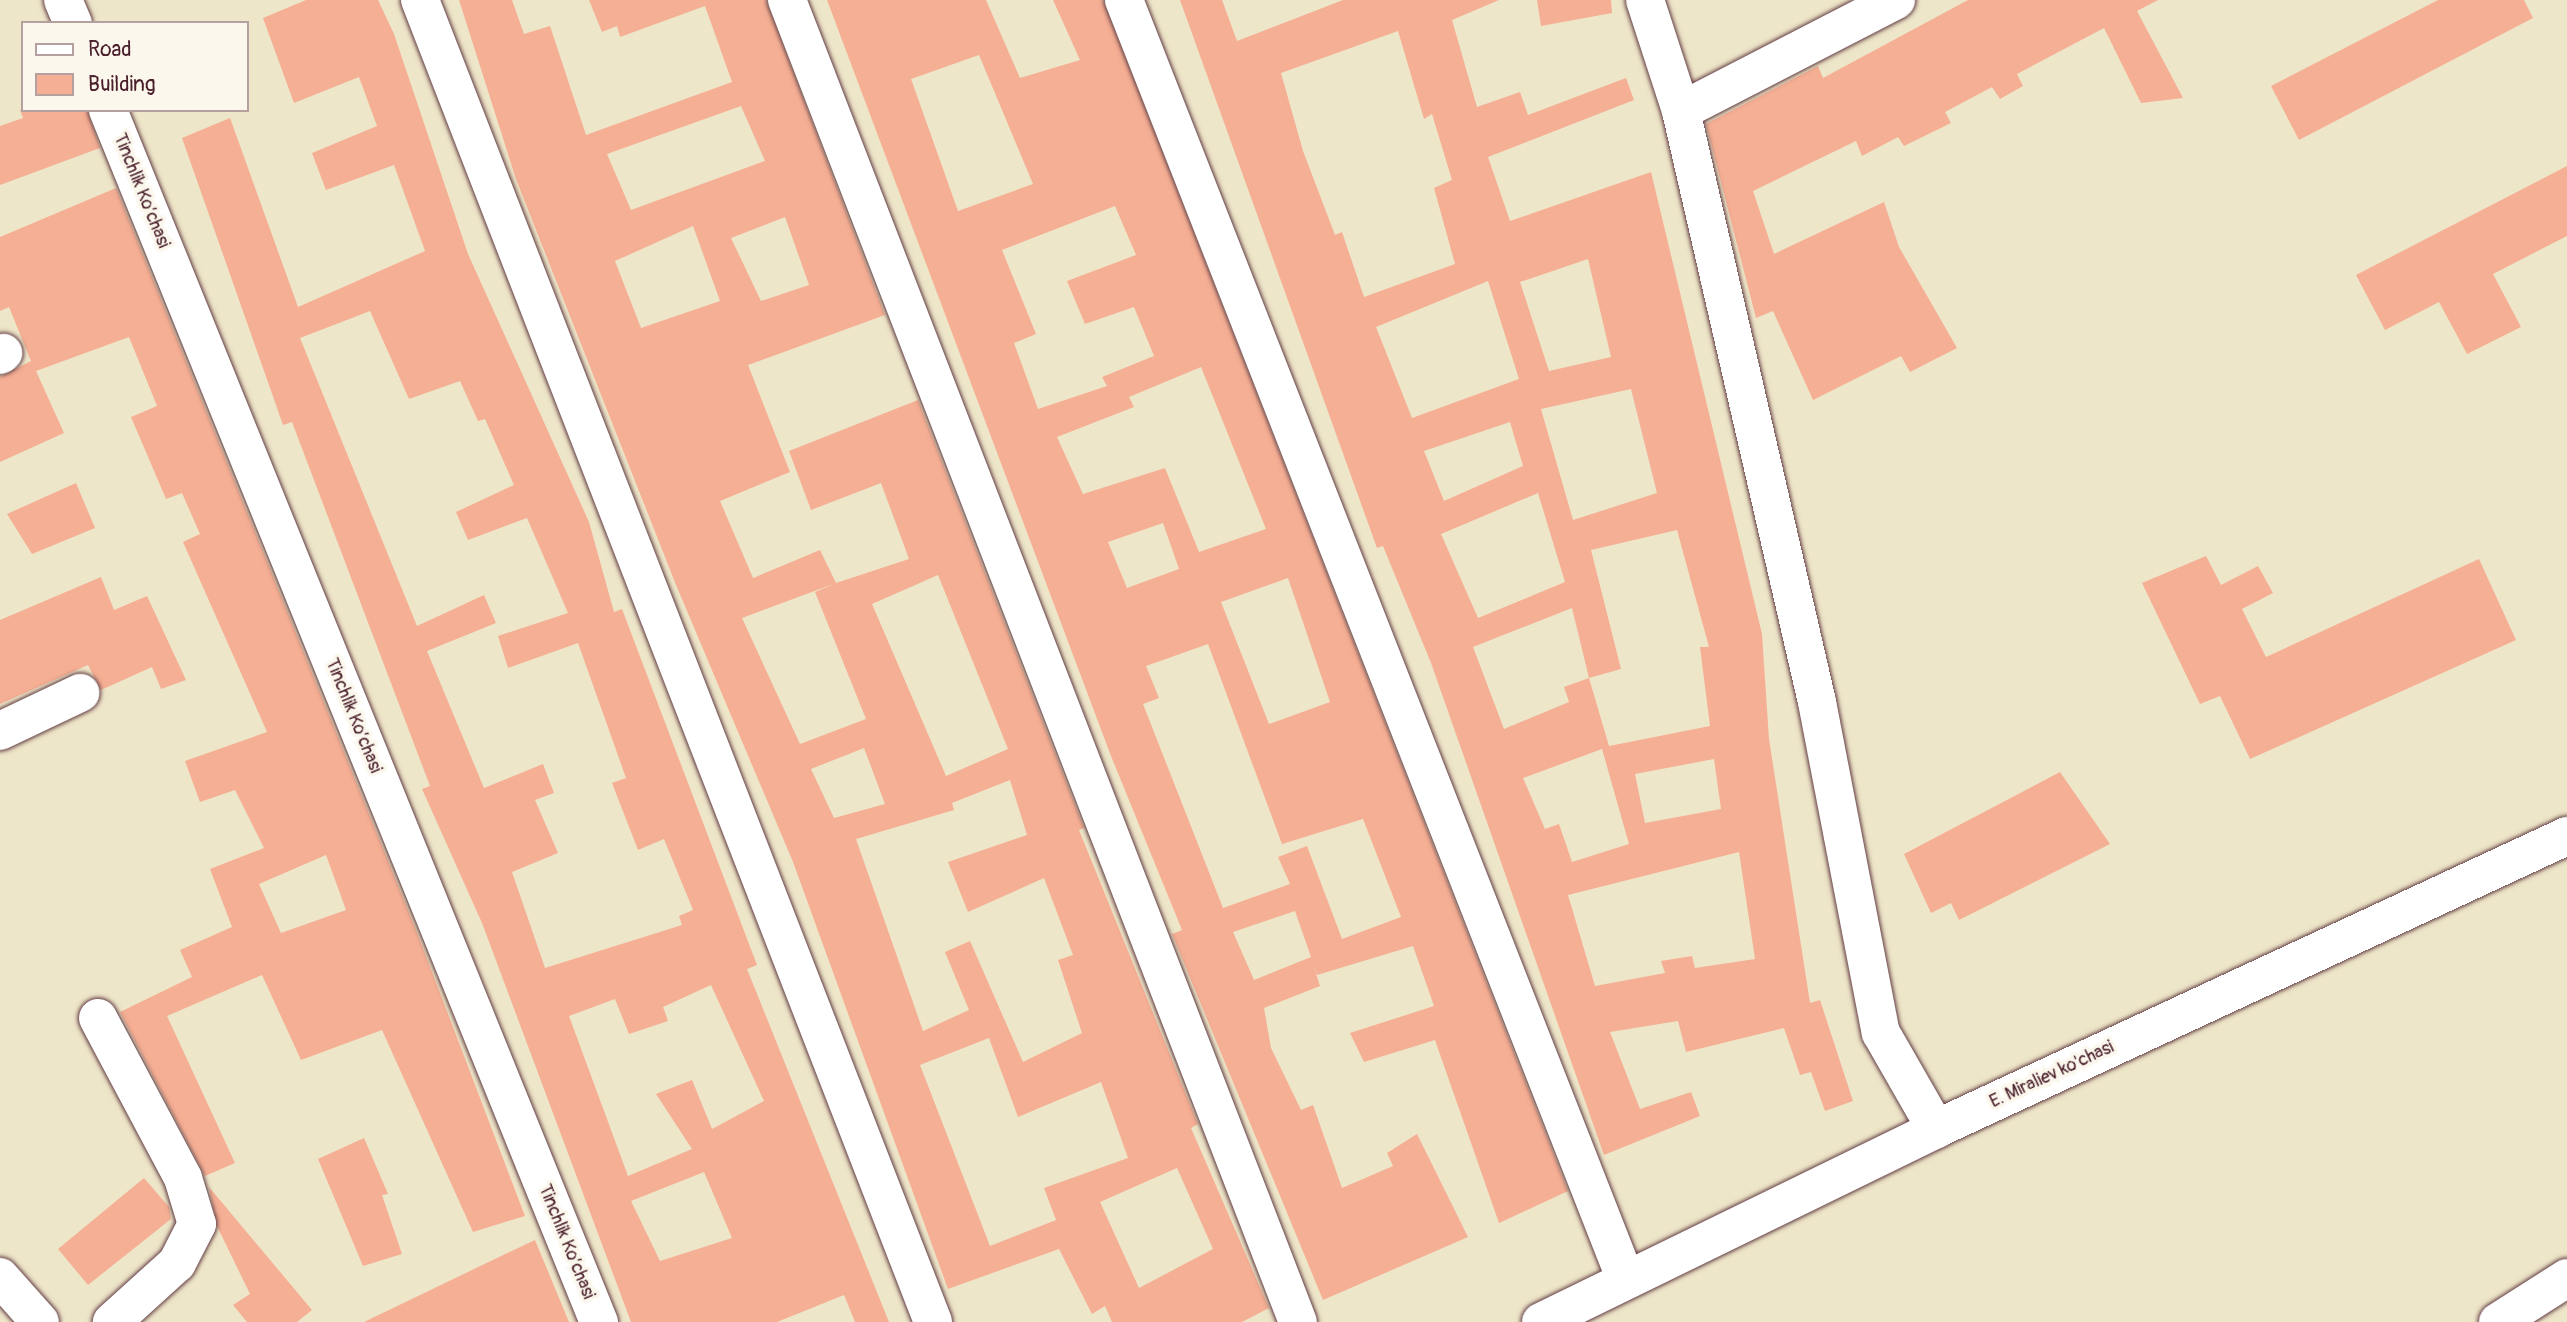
<!DOCTYPE html>
<meta charset="utf-8">
<style>
body{margin:0}
#map{position:relative;width:2567px;height:1322px;overflow:hidden;background:#eee6c9;font-family:Pangolin,sans-serif}
div>[style]{position:absolute}
.building>*{inset:0;background:#f5af94}
.roads{filter:drop-shadow(0 0 2px #633d43) drop-shadow(0 0 2px #633d43)}
.minor>*{height:38px;margin:-19px;padding:0 19px;transform-origin:19px;border-radius:19px;background:#fff}
span{translate:-50% -50%;white-space:nowrap;text-align:center;line-height:1.15;-webkit-text-stroke:7px #fbf7ec;paint-order:stroke}
.street-label{font-size:18px;color:#4a1f2b}
.legend{position:absolute;left:21px;top:21px;width:228px;height:91px;box-sizing:border-box;background:#fbf7ec;border:2px solid #b4a19f;margin:0;padding:9px 12px;list-style:none;font-size:21px;color:#4a1f2b}
.legend li{display:flex;align-items:center;gap:14px;height:35px}
.legend b{width:35px;border:2px solid #b4a19f}
</style>
<div id="map">
<div class="building">
<div style="clip-path:polygon(evenodd,306px 0,378px 0,394px 34px,468px 254px,589px 522px,614px 612px,622px 609px,757px 965px,747px 969px,889px 1322px,855px 1322px,844px 1295px,777px 1322px,631px 1322px,482px 923px,422px 789px,430px 786px,292px 422px,283px 425px,182px 138px,230px 118px,298px 307px,425px 251px,394px 165px,326px 190px,312px 153px,377px 126px,359px 77px,294px 103px,263px 18px,306px 0,370px 311px,409px 399px,460px 381px,478px 421px,485px 419px,514px 485px,456px 512px,468px 540px,527px 518px,568px 613px,498px 636px,508px 668px,578px 643px,626px 778px,612px 783px,638px 850px,664px 839px,693px 910px,679px 916px,682px 925px,545px 968px,512px 872px,558px 853px,535px 800px,554px 793px,543px 764px,484px 788px,427px 651px,496px 623px,484px 595px,417px 626px,300px 338px,370px 311px,306px 0,711px 985px,764px 1101px,712px 1129px,692px 1080px,656px 1094px,692px 1149px,628px 1176px,569px 1016px,615px 999px,629px 1034px,668px 1021px,663px 1007px,711px 985px,306px 0,704px 1172px,732px 1238px,660px 1261px,631px 1201px,704px 1172px)"></div>
<div style="clip-path:polygon(evenodd,459px 0,512px 0,524px 34px,550px 26px,586px 135px,732px 82px,705px 6px,620px 37px,617px 26px,602px 32px,589px 0,766px 0,885px 315px,748px 365px,790px 472px,720px 501px,753px 578px,820px 550px,836px 583px,909px 559px,881px 483px,811px 510px,789px 451px,918px 400px,1084px 828px,1079px 830px,1198px 1124px,1191px 1128px,1269px 1308px,1242px 1322px,1112px 1322px,1105px 1306px,1092px 1314px,1059px 1249px,948px 1289px,793px 862px,676px 585px,516px 179px,459px 0,741px 106px,765px 161px,631px 210px,607px 154px,741px 106px,459px 0,785px 217px,809px 285px,761px 301px,731px 238px,785px 217px,459px 0,693px 226px,720px 301px,641px 328px,615px 261px,693px 226px,459px 0,938px 575px,1008px 749px,946px 776px,872px 604px,938px 575px,459px 0,836px 583px,815px 592px,866px 719px,800px 744px,742px 618px,836px 583px,459px 0,864px 748px,885px 804px,834px 818px,811px 769px,864px 748px,459px 0,1010px 780px,1027px 835px,948px 862px,968px 912px,1044px 878px,1073px 955px,1058px 960px,1082px 1033px,1023px 1062px,970px 941px,945px 952px,969px 1010px,923px 1031px,856px 839px,954px 810px,952px 803px,1010px 780px,459px 0,989px 1038px,1018px 1117px,1101px 1082px,1128px 1158px,1044px 1188px,1056px 1220px,990px 1246px,920px 1065px,989px 1038px,459px 0,1177px 1168px,1213px 1249px,1139px 1288px,1100px 1202px,1177px 1168px)"></div>
<div style="clip-path:polygon(evenodd,827px 0,986px 0,1020px 78px,1080px 60px,1053px 0,1103px 0,1568px 1191px,1499px 1223px,1435px 1040px,1364px 1062px,1350px 1033px,1434px 1006px,1413px 946px,1317px 975px,1313px 964px,1320px 986px,1264px 1008px,1271px 1048px,1301px 1110px,1313px 1105px,1342px 1188px,1393px 1166px,1387px 1153px,1417px 1134px,1468px 1237px,1323px 1300px,1172px 934px,1182px 930px,1111px 756px,827px 0,979px 55px,1033px 184px,958px 211px,911px 79px,979px 55px,827px 0,1115px 206px,1136px 255px,1067px 281px,1085px 324px,1134px 307px,1154px 356px,1102px 377px,1107px 386px,1038px 409px,1014px 343px,1036px 334px,1002px 250px,1115px 206px,827px 0,1201px 367px,1266px 529px,1199px 552px,1165px 468px,1083px 494px,1057px 437px,1134px 407px,1129px 397px,1201px 367px,827px 0,1163px 523px,1179px 569px,1127px 588px,1108px 542px,1163px 523px,827px 0,1288px 578px,1330px 702px,1269px 724px,1221px 602px,1288px 578px,827px 0,1208px 644px,1282px 844px,1363px 819px,1401px 917px,1342px 939px,1307px 846px,1278px 857px,1290px 884px,1223px 908px,1143px 704px,1159px 698px,1146px 666px,1208px 644px,827px 0,1295px 911px,1311px 957px,1254px 980px,1233px 932px,1295px 911px)"></div>
<div style="clip-path:polygon(evenodd,1180px 0,1222px 0,1237px 41px,1343px 0,1499px 0,1452px 20px,1477px 107px,1520px 92px,1528px 115px,1626px 78px,1634px 100px,1488px 157px,1510px 221px,1651px 172px,1762px 634px,1769px 739px,1810px 1003px,1820px 1000px,1853px 1101px,1825px 1111px,1811px 1072px,1800px 1075px,1784px 1028px,1686px 1052px,1678px 1021px,1610px 1032px,1640px 1109px,1691px 1092px,1700px 1116px,1604px 1155px,1431px 663px,1383px 546px,1377px 548px,1180px 0,1398px 31px,1424px 119px,1432px 114px,1452px 180px,1434px 188px,1455px 264px,1364px 297px,1342px 232px,1335px 235px,1303px 151px,1281px 73px,1398px 31px,1180px 0,1588px 259px,1611px 357px,1549px 371px,1520px 282px,1588px 259px,1180px 0,1488px 281px,1519px 379px,1412px 418px,1376px 327px,1488px 281px,1180px 0,1631px 389px,1657px 493px,1573px 520px,1541px 409px,1631px 389px,1180px 0,1510px 422px,1523px 466px,1444px 501px,1424px 451px,1510px 422px,1180px 0,1538px 493px,1565px 582px,1478px 618px,1441px 534px,1538px 493px,1180px 0,1677px 530px,1709px 647px,1700px 647px,1710px 726px,1609px 746px,1589px 678px,1621px 669px,1591px 550px,1677px 530px,1180px 0,1572px 608px,1589px 678px,1564px 687px,1569px 702px,1504px 729px,1473px 647px,1572px 608px,1180px 0,1602px 749px,1629px 844px,1572px 862px,1559px 824px,1545px 829px,1523px 778px,1602px 749px,1180px 0,1714px 759px,1721px 809px,1645px 823px,1635px 774px,1714px 759px,1180px 0,1739px 852px,1755px 959px,1695px 968px,1692px 956px,1661px 961px,1665px 973px,1595px 986px,1568px 895px,1739px 852px)"></div>
<div style="clip-path:polygon(1537px 0,1611px 0,1612px 13px,1541px 26px)"></div>
<div style="clip-path:polygon(1968px 0,2158px 0,2137px 11px,2183px 98px,2141px 103px,2104px 28px,2017px 74px,2023px 86px,2000px 99px,1992px 87px,1945px 112px,1951px 123px,1904px 146px,1898px 137px,1862px 156px,1856px 141px,1753px 191px,1774px 254px,1884px 202px,1899px 247px,1957px 348px,1910px 372px,1901px 356px,1813px 400px,1773px 311px,1756px 318px,1706px 124px,1818px 66px,1823px 78px)"></div>
<div style="clip-path:polygon(2438px 0,2524px 0,2533px 18px,2299px 140px,2271px 86px)"></div>
<div style="clip-path:polygon(20px 110px,87px 110px,100px 148px,0 185px,0 126px,23px 118px)"></div>
<div style="clip-path:polygon(2567px 166px,2567px 236px,2493px 274px,2521px 327px,2467px 354px,2439px 302px,2385px 330px,2356px 275px)"></div>
<div style="clip-path:polygon(evenodd,116px 188px,416px 930px,525px 1216px,473px 1232px,382px 1030px,301px 1060px,262px 975px,167px 1016px,235px 1163px,205px 1176px,120px 1012px,192px 977px,180px 950px,232px 927px,210px 869px,264px 848px,235px 790px,200px 802px,185px 761px,267px 732px,183px 542px,200px 534px,182px 493px,166px 499px,131px 417px,157px 406px,129px 337px,36px 371px,64px 433px,0 462px,0 377px,31px 361px,9px 307px,0 311px,0 237px,116px 188px,326px 855px,346px 910px,281px 933px,259px 884px,326px 855px)"></div>
<div style="clip-path:polygon(76px 483px,95px 528px,32px 554px,7px 514px)"></div>
<div style="clip-path:polygon(2206px 556px,2221px 585px,2258px 566px,2273px 593px,2242px 609px,2266px 657px,2479px 559px,2516px 640px,2250px 759px,2220px 696px,2200px 704px,2142px 583px)"></div>
<div style="clip-path:polygon(101px 577px,114px 610px,147px 596px,186px 680px,161px 689px,152px 667px,101px 690px,88px 665px,0 704px,0 620px)"></div>
<div style="clip-path:polygon(2060px 772px,2110px 844px,1959px 920px,1951px 903px,1931px 913px,1904px 854px)"></div>
<div style="clip-path:polygon(364px 1138px,388px 1194px,382px 1195px,402px 1254px,363px 1266px,318px 1159px)"></div>
<div style="clip-path:polygon(144px 1178px,169px 1207px,171px 1219px,88px 1285px,58px 1249px)"></div>
<div style="clip-path:polygon(209px 1187px,312px 1310px,297px 1322px,247px 1322px,233px 1305px,250px 1294px,217px 1226px)"></div>
<div style="clip-path:polygon(535px 1240px,569px 1322px,364px 1322px,497px 1258px)"></div>
</div>
<div class="roads">
<div class="minor">
<div style="left:63px;top:0;width:25px;rotate:67deg"></div>
<div style="left:420px;top:0;width:1418px;rotate:68.79deg"></div>
<div style="left:787px;top:0;width:1417px;rotate:68.87deg"></div>
<div style="left:1124px;top:0;width:1375px;rotate:68.59deg"></div>
<div style="left:1645px;top:0;width:117px;rotate:72deg"></div>
<div style="left:1681px;top:111px;width:606px;rotate:77.04deg"></div>
<div style="left:1817px;top:702px;width:337px;rotate:79.1deg"></div>
<div style="left:1881px;top:1033px;width:111px;rotate:60.2deg"></div>
<div style="left:108px;top:110px;width:1308px;rotate:67.95deg"></div>
<div style="left:1681px;top:111px;width:242px;rotate:-27.3deg"></div>
<div style="left:0;top:355px;width:4px;rotate:-34deg"></div>
<div style="left:0;top:731px;width:89px;rotate:-25.4deg"></div>
<div style="left:98px;top:1018px;width:181px;rotate:62deg"></div>
<div style="left:183px;top:1178px;width:48px;rotate:73.1deg"></div>
<div style="left:197px;top:1224px;width:44px;rotate:117.1deg"></div>
<div style="left:177px;top:1263px;width:88px;rotate:137.8deg"></div>
<div style="left:0;top:1277px;width:60px;rotate:48.4deg"></div>
<div style="left:1541px;top:1322px;width:440px;rotate:-26deg"></div>
<div style="left:1936px;top:1129px;width:696px;rotate:-24.91deg"></div>
<div style="left:2498px;top:1322px;width:82px;rotate:-32.5deg"></div>
</div>
</div>
<div class="street-label">
<span style="left:141px;top:191px;rotate:68deg">Tinchlik Ko’chasi</span>
<span style="left:353px;top:716px;rotate:68deg">Tinchlik Ko’chasi</span>
<span style="left:2052px;top:1075px;rotate:-25deg">E. Miraliev ko'chasi</span>
<span style="left:566px;top:1242px;rotate:68deg">Tinchlik Ko’chasi</span>
</div>
<ul class="legend">
<li><b style="height:9px;background:#fff"></b>Road</li>
<li><b style="height:19px;background:#f5af94"></b>Building</li>
</ul>
</div>
